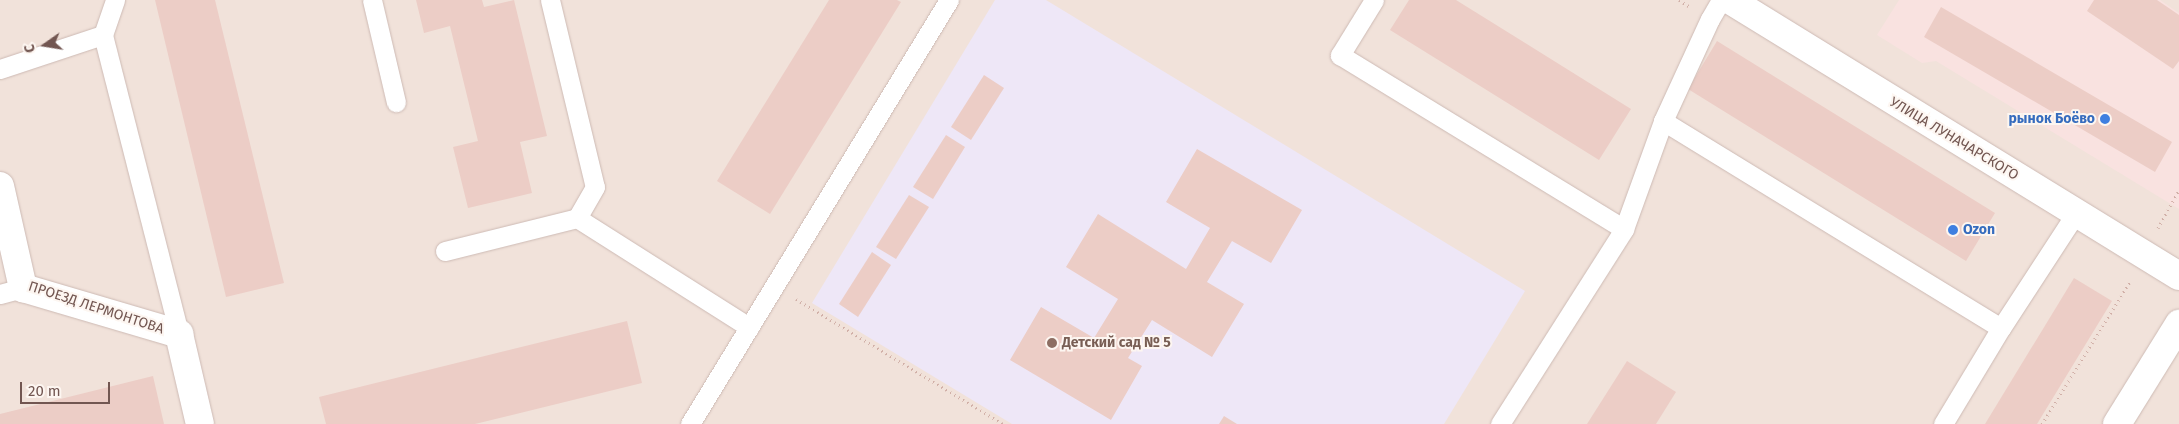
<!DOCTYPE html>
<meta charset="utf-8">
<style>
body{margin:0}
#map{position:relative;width:2179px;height:424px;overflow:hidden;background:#faf1eb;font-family:"Fira Sans",sans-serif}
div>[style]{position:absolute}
.residential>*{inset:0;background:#f1e2da}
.commercial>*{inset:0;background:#f9e2e0}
.education>*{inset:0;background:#eee7f7}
.building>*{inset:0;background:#eccdc6}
.path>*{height:3px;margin-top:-1.5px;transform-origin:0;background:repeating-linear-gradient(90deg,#d1b0a8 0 1px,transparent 0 5px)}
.roads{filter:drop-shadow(0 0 1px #cdbab4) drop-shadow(0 0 1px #cdbab4)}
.service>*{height:19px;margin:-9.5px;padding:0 9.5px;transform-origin:9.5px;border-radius:9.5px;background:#fff}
.minor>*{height:28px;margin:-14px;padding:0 14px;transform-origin:14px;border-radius:14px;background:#fff}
.tertiary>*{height:28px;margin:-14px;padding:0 14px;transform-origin:14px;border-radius:14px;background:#fff}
.secondary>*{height:28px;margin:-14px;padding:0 14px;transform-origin:14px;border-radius:14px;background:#fff}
.dots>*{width:14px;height:14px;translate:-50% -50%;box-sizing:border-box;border:2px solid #fdf6f1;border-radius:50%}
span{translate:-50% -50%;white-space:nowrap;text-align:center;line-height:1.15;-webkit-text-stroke:4px #fdf6f1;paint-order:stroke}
.shop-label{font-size:14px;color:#366cbe;font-weight:700}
.right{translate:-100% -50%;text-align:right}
.left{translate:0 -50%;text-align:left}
.street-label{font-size:14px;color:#725651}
.education-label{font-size:14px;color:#785e54;font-weight:700}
.north{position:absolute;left:20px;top:20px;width:50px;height:50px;-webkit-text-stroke:4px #fdf6f1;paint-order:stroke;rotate:257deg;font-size:14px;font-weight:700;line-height:20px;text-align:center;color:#725651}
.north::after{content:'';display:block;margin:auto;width:18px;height:22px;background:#725651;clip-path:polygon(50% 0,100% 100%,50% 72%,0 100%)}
.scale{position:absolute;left:20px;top:382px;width:90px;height:22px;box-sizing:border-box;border:2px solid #725651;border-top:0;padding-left:6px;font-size:15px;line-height:18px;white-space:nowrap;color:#725651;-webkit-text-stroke:4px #fdf6f1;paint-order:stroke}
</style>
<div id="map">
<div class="residential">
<div style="clip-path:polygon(0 0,2179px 0,2179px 424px,0 424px)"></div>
</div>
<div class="commercial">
<div style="clip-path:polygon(1899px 0,2160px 0,2179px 13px,2179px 209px,1936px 61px,1922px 63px,1877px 35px)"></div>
</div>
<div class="education">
<div style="clip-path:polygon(995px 0,1046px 0,1525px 291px,1444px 424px,1012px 424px,812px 303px)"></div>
</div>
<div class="building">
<div style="clip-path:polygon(155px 0,215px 0,284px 283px,226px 297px)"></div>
<div style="clip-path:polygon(416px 0,482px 0,484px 7px,514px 0,547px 136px,520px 142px,532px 193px,468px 208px,453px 147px,478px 141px,450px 26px,424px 33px)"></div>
<div style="clip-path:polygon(829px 0,897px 0,901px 2px,770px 214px,717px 181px)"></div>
<div style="clip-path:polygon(1409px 0,1456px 0,1631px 109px,1599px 160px,1390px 30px)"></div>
<div style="clip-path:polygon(2094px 0,2157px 0,2179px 15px,2179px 61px,2173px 69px,2087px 11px)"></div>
<div style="clip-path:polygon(1941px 7px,2172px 142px,2155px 172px,1924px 37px)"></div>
<div style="clip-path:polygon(1717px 41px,1995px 213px,1966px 261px,1688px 89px)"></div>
<div style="clip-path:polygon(984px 75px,1004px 88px,971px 140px,951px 127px)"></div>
<div style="clip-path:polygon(946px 135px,965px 147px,933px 199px,913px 187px)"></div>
<div style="clip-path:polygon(1197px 149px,1302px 210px,1271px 263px,1232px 241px,1207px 282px,1244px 304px,1212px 357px,1152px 320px,1128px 358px,1142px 366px,1111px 420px,1010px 360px,1041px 307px,1094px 338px,1118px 299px,1066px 267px,1098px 214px,1186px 269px,1210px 228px,1166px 202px)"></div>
<div style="clip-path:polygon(909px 195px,929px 207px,896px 259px,876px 247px)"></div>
<div style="clip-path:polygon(872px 252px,891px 265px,858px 317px,839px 304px)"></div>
<div style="clip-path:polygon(2074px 278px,2112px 301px,2037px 424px,1985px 424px)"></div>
<div style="clip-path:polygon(627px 321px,642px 383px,475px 424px,326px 424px,319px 397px)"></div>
<div style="clip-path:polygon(1627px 361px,1676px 392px,1656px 424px,1587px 424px)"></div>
<div style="clip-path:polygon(153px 376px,164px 424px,0 424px,0 414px)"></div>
<div style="clip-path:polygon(1224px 416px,1237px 424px,1219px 424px)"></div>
</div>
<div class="path">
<div style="left:1679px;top:0;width:13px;rotate:32deg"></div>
<div style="left:2158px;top:228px;width:43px;rotate:-61.1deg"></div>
<div style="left:796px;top:299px;width:242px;rotate:31.1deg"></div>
<div style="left:2042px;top:424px;width:169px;rotate:-58.3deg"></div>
</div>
<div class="roads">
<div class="service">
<div style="left:372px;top:0;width:105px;rotate:76.8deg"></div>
<div style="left:550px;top:0;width:192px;rotate:76.5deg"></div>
<div style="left:595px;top:187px;width:36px;rotate:120deg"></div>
<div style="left:1374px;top:0;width:65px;rotate:121.7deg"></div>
<div style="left:1340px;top:55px;width:333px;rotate:31.5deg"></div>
<div style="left:103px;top:35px;width:309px;rotate:75.7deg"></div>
<div style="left:0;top:69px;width:108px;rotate:-18.3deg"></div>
<div style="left:103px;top:35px;width:37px;rotate:-71deg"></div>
<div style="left:1663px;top:121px;width:112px;rotate:-65.3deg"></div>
<div style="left:1710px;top:19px;width:22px;rotate:-60deg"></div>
<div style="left:445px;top:251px;width:136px;rotate:-14deg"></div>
<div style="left:577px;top:218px;width:204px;rotate:32.4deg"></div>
<div style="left:0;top:294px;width:24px;rotate:-15deg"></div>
<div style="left:690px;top:424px;width:497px;rotate:-58.6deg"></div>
<div style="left:1500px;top:424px;width:231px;rotate:-57.5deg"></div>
<div style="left:1624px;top:229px;width:115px;rotate:-70.1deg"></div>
<div style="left:1663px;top:121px;width:396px;rotate:31.5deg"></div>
<div style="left:2001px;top:328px;width:137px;rotate:-56.9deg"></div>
<div style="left:1943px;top:424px;width:112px;rotate:-58.9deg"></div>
</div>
<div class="minor">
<div style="left:0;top:186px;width:105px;rotate:77.3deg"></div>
<div style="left:23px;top:288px;width:163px;rotate:16.4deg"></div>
<div style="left:179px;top:334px;width:92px;rotate:76.9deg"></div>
</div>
<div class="tertiary">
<div style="left:1730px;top:0;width:527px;rotate:31.58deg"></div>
</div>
<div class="secondary">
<div style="left:2117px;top:424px;width:118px;rotate:-58.2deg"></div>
</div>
</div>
<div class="dots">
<div style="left:2105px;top:119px;background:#3f7fe0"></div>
<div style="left:1953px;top:230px;background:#3f7fe0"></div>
<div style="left:1052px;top:343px;background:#8d6e63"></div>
</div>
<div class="shop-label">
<span class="right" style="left:2095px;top:119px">рынок Боёво</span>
<span class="left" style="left:1963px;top:230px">Ozon</span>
</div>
<div class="street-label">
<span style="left:1954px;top:139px;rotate:31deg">УЛИЦА ЛУНАЧАРСКОГО</span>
<span style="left:96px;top:308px;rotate:18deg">ПРОЕЗД ЛЕРМОНТОВА</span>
</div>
<div class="education-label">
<span class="left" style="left:1062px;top:343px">Детский сад № 5</span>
</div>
<div class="north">С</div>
<div class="scale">20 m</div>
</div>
